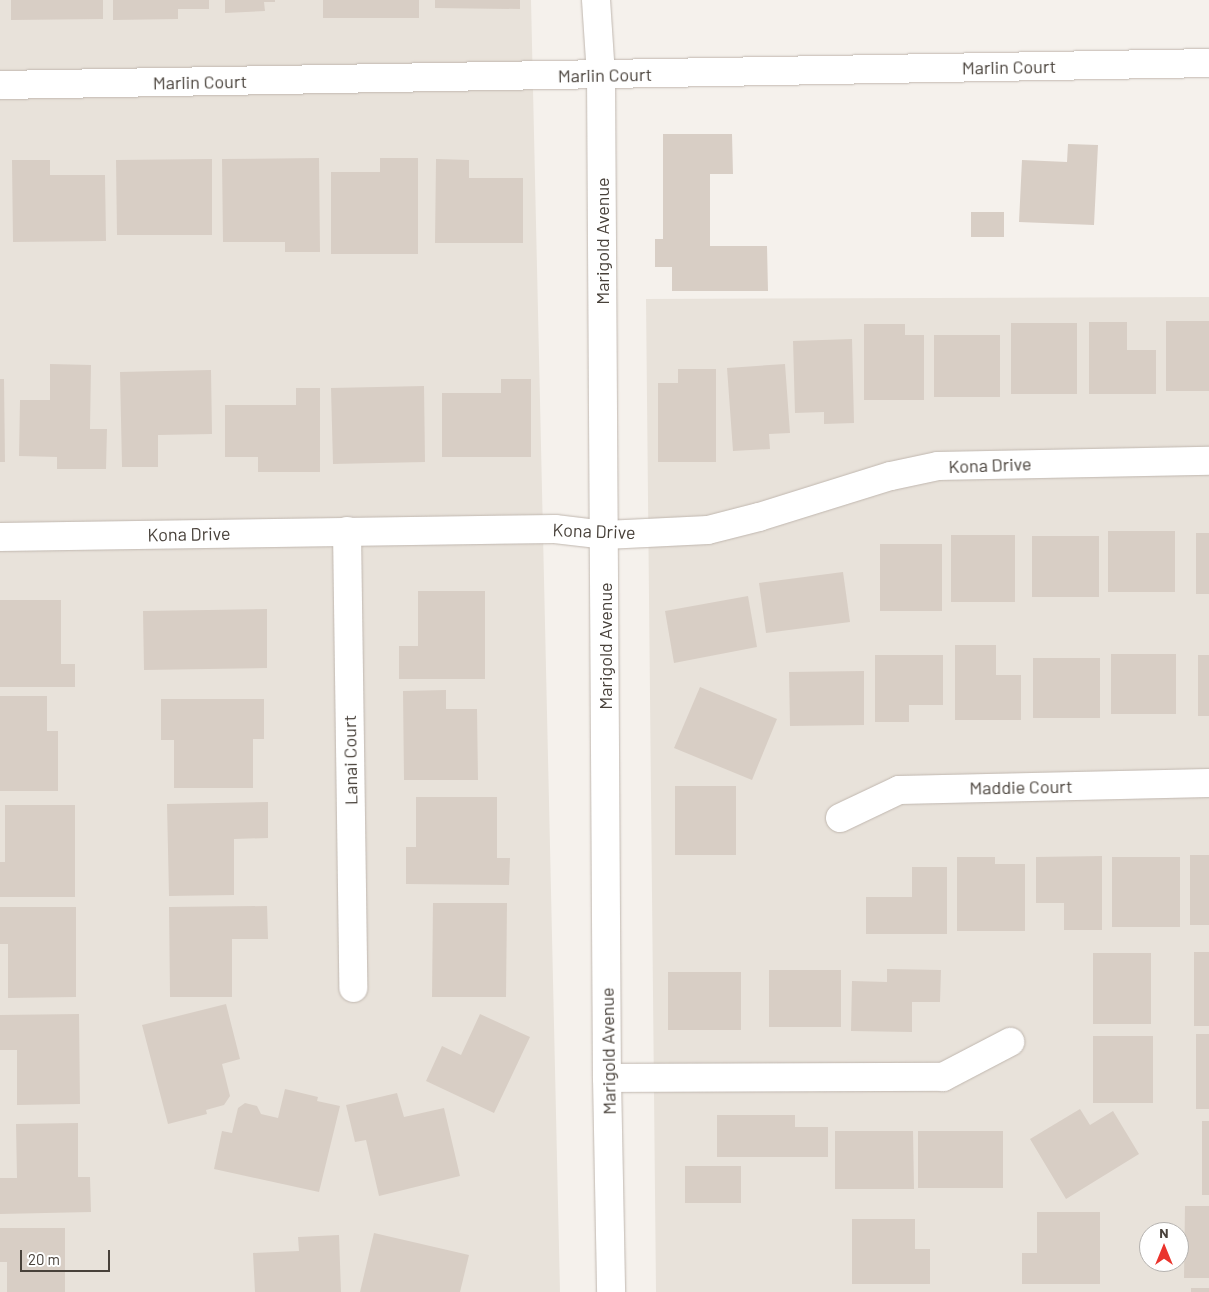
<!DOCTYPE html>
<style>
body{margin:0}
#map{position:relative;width:1209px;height:1292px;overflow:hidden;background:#f5f1ec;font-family:Barlow,sans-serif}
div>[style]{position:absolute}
.residential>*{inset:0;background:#e8e2da}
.building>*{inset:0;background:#d8cec5}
.roads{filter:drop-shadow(0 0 1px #c0b7af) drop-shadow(0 0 1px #c0b7af)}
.minor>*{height:28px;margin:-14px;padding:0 14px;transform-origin:14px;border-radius:14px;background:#fff}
span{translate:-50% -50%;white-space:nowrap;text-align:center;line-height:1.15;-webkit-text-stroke:4.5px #fff;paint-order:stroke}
.street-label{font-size:18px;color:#48413a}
.north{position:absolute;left:1139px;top:1222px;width:50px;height:50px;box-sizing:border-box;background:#fff;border:1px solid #b6b3b0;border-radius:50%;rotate:0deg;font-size:14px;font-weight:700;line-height:20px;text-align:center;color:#48413a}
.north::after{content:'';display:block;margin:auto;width:18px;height:22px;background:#ea342d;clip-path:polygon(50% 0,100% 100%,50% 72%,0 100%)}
.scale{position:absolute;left:20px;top:1250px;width:90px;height:22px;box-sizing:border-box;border:2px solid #48413a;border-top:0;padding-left:6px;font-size:15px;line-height:18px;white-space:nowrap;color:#48413a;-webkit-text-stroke:4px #fff;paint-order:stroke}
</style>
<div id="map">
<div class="residential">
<div style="clip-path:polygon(0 0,531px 0,560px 1292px,0 1292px)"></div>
<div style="clip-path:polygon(evenodd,1209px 297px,1209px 1292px,656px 1292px,646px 299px,1209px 297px,1149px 1232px,1179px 1232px,1179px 1262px,1149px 1262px,1149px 1232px)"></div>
</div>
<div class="building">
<div style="clip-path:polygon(11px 0,103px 0,103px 19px,11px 20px)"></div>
<div style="clip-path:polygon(113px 0,209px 0,209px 9px,178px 9px,178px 19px,113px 20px)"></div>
<div style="clip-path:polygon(225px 0,275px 0,275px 2px,264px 2px,265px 11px,225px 13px)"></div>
<div style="clip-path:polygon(323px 0,419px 0,419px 18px,323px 18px)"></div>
<div style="clip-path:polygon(435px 0,520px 0,520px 9px,435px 8px)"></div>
<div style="clip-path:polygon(663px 134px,732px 134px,733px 174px,710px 174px,710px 246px,767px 246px,768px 291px,672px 291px,672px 267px,655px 267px,655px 239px,663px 239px)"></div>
<div style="clip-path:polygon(1068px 144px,1098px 145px,1094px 225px,1019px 222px,1022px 160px,1067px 162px)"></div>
<div style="clip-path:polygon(319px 158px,320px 252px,285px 252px,285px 242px,223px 242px,222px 159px)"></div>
<div style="clip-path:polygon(380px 158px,418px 158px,418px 254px,331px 254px,331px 172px,380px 172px)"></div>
<div style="clip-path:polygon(212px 159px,212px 235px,117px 235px,116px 160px)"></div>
<div style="clip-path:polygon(436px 159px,469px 160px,469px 178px,523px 178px,523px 243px,435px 243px)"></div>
<div style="clip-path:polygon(12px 160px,50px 160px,50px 175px,105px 175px,106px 241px,13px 242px)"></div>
<div style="clip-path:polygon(971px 212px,1004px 212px,1004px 237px,971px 237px)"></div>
<div style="clip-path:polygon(1166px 321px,1209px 321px,1209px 391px,1166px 391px)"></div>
<div style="clip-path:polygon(1089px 322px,1127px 322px,1127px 350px,1156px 350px,1156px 394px,1089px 394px)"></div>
<div style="clip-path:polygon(1011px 323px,1077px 323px,1077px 394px,1011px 394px)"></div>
<div style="clip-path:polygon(864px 324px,905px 324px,905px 335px,924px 335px,924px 400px,864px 400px)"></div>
<div style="clip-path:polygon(934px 335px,1000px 335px,1000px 397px,934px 397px)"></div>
<div style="clip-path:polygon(852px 339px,854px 423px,824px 424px,824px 412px,795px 413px,793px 341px)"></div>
<div style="clip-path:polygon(50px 364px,91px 365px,90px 429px,107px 429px,106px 469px,57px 469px,57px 457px,19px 456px,20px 400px,50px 400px)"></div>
<div style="clip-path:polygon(785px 364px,790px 433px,769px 434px,770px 449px,733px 451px,727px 368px)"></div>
<div style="clip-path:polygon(678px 369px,716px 369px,716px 462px,658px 462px,658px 383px,678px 383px)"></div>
<div style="clip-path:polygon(211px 370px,212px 434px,158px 435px,158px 467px,122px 467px,120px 372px)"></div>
<div style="clip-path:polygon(0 379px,4px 379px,5px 462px,0 462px)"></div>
<div style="clip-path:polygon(501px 379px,531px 379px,531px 457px,442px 457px,442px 393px,501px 393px)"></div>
<div style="clip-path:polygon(424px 386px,425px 462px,333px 464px,331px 388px)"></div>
<div style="clip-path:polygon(296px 388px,320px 388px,320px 472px,258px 472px,258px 457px,225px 457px,225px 405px,296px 405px)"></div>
<div style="clip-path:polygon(1108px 531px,1175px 531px,1175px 592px,1108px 592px)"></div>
<div style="clip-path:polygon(1196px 533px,1209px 533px,1209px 594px,1196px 594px)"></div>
<div style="clip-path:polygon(951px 535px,1015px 535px,1015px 602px,951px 602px)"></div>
<div style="clip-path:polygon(1032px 536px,1099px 536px,1099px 597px,1032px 597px)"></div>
<div style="clip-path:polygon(880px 544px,942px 544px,942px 611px,880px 611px)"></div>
<div style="clip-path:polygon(843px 572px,850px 622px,766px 633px,759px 583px)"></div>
<div style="clip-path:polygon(418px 591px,485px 591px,485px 679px,399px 679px,399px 646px,418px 646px)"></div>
<div style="clip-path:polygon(748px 596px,757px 647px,674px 663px,665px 611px)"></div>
<div style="clip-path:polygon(0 600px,61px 600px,61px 664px,75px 664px,75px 687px,0 687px)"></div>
<div style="clip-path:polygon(267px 609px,267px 668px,144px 670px,143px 611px)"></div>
<div style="clip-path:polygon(955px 645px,996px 645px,996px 675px,1021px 675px,1021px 720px,955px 720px)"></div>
<div style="clip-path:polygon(1111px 654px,1176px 654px,1176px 714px,1111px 714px)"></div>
<div style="clip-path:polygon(875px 655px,943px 655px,943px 705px,909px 705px,909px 722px,875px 722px)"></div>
<div style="clip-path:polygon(1198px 655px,1209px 655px,1209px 716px,1198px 716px)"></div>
<div style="clip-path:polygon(1033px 658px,1100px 658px,1100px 718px,1033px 718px)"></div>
<div style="clip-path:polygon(864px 671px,864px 725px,790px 726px,789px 672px)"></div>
<div style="clip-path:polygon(700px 687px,777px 719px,752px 780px,674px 748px)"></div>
<div style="clip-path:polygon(446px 690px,446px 709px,477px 709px,478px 780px,404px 780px,403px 691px)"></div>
<div style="clip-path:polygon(0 696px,47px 696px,47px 731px,58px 731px,58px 791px,0 791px)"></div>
<div style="clip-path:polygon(161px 699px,264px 699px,264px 739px,253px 739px,253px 788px,174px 788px,174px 740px,161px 740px)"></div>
<div style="clip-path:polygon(675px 786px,736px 786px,736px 855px,675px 855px)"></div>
<div style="clip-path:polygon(416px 797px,497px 797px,497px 858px,510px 858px,509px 885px,406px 884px,406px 847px,416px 847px)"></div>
<div style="clip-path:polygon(268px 802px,268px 838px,234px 839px,234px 895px,169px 896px,167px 804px)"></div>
<div style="clip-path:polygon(5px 805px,75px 805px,75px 897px,0 897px,0 862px,5px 862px)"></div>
<div style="clip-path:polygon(1190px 855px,1209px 855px,1209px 925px,1190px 925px)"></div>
<div style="clip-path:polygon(1102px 856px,1102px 930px,1064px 930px,1064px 903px,1036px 903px,1036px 857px)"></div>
<div style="clip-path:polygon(957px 857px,995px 857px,995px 864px,1025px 864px,1025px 931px,957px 931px)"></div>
<div style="clip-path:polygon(1112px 857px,1180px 857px,1180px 927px,1112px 927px)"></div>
<div style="clip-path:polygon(912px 867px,947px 867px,947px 934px,866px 934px,866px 897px,912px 897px)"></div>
<div style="clip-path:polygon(433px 903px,507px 903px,506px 997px,432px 997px)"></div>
<div style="clip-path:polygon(267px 906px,268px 939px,232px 939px,232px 997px,170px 997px,169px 907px)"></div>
<div style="clip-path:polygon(0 907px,76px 907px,76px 997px,8px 998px,8px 944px,0 944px)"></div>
<div style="clip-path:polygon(1194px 952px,1209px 952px,1209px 1026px,1194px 1026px)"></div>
<div style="clip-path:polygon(1093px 953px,1151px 953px,1151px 1024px,1093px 1024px)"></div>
<div style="clip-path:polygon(887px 969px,941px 970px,940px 1002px,912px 1002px,912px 1032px,851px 1031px,852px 981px,887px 982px)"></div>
<div style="clip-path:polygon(769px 970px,841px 970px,841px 1027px,769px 1027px)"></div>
<div style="clip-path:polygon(668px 972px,741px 972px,741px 1030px,668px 1030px)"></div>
<div style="clip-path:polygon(226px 1004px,240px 1059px,222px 1064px,230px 1096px,224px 1105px,206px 1110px,207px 1114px,168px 1124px,142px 1025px)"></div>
<div style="clip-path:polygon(79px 1014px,80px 1104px,17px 1105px,17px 1050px,0 1050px,0 1015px)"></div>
<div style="clip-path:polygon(480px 1014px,530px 1037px,494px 1113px,426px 1081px,442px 1046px,461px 1055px)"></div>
<div style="clip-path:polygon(1196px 1034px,1209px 1034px,1209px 1109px,1196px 1109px)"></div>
<div style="clip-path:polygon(1093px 1036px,1153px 1036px,1153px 1103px,1093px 1103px)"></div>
<div style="clip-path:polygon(285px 1089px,318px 1097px,317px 1101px,340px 1106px,319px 1192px,214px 1169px,222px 1131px,232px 1133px,238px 1108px,245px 1103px,257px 1106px,261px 1114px,278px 1118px)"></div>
<div style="clip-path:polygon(397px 1093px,404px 1117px,444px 1108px,460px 1176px,379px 1196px,366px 1140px,355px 1142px,346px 1105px)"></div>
<div style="clip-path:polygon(1080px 1109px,1090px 1125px,1113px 1111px,1139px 1154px,1066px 1199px,1030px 1139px)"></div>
<div style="clip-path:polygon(717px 1115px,795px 1115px,795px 1127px,828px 1127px,828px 1157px,717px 1157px)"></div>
<div style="clip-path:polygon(1202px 1121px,1209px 1121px,1209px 1195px,1202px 1195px)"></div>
<div style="clip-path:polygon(78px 1123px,78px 1177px,90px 1177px,91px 1212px,0 1214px,0 1178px,17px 1178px,16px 1124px)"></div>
<div style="clip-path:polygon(835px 1131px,913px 1131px,914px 1189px,835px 1189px)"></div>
<div style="clip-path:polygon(918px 1131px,1003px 1131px,1003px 1188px,918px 1188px)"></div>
<div style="clip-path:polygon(685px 1166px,741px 1166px,741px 1203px,685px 1203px)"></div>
<div style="clip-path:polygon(1185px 1206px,1209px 1206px,1209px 1278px,1184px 1278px)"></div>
<div style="clip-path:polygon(1037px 1212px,1100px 1212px,1100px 1284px,1022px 1284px,1022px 1253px,1037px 1253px)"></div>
<div style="clip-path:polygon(852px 1219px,915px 1219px,915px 1249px,930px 1249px,930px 1284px,852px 1284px)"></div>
<div style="clip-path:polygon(0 1228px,65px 1228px,65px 1292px,7px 1292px,7px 1262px,0 1262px)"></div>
<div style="clip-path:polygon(374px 1233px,469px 1255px,460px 1292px,360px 1292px)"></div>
<div style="clip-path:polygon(339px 1235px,341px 1292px,255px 1292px,253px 1253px,299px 1251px,298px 1237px)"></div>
<div style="clip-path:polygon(1191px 1288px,1209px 1288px,1209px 1292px,1191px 1292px)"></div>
</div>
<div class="roads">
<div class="minor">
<div style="left:596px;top:0;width:75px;rotate:86.2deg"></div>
<div style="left:601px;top:75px;width:1003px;rotate:89.66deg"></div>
<div style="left:607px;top:1078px;width:214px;rotate:88.9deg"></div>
<div style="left:0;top:85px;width:1209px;rotate:-1.04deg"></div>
<div style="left:347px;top:531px;width:457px;rotate:89.2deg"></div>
<div style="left:0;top:537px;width:555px;rotate:-0.83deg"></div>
<div style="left:555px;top:529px;width:50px;rotate:6.8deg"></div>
<div style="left:605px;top:535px;width:103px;rotate:-2.8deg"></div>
<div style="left:708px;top:530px;width:53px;rotate:-14.3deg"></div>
<div style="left:759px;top:517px;width:138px;rotate:-17.3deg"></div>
<div style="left:891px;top:476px;width:48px;rotate:-12deg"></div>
<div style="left:938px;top:466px;width:271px;rotate:-1.1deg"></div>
<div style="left:840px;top:818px;width:65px;rotate:-25.4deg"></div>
<div style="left:899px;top:790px;width:310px;rotate:-1.3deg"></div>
<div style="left:607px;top:1078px;width:336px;rotate:-0.2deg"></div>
<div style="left:943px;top:1077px;width:76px;rotate:-27.6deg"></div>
</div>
</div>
<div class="street-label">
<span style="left:1009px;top:67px;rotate:-1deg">Marlin Court</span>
<span style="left:605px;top:75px;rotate:-1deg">Marlin Court</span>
<span style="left:200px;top:82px;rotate:-1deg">Marlin Court</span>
<span style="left:602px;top:241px;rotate:-90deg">Marigold Avenue</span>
<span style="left:990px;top:465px;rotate:-2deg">Kona Drive</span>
<span style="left:594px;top:531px;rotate:2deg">Kona Drive</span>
<span style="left:189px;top:534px;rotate:-1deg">Kona Drive</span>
<span style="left:605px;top:646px;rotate:-90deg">Marigold Avenue</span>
<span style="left:350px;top:760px;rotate:-91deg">Lanai Court</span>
<span style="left:1021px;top:787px;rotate:-1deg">Maddie Court</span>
<span style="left:608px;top:1051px;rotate:-91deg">Marigold Avenue</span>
</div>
<div class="north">N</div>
<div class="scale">20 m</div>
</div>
